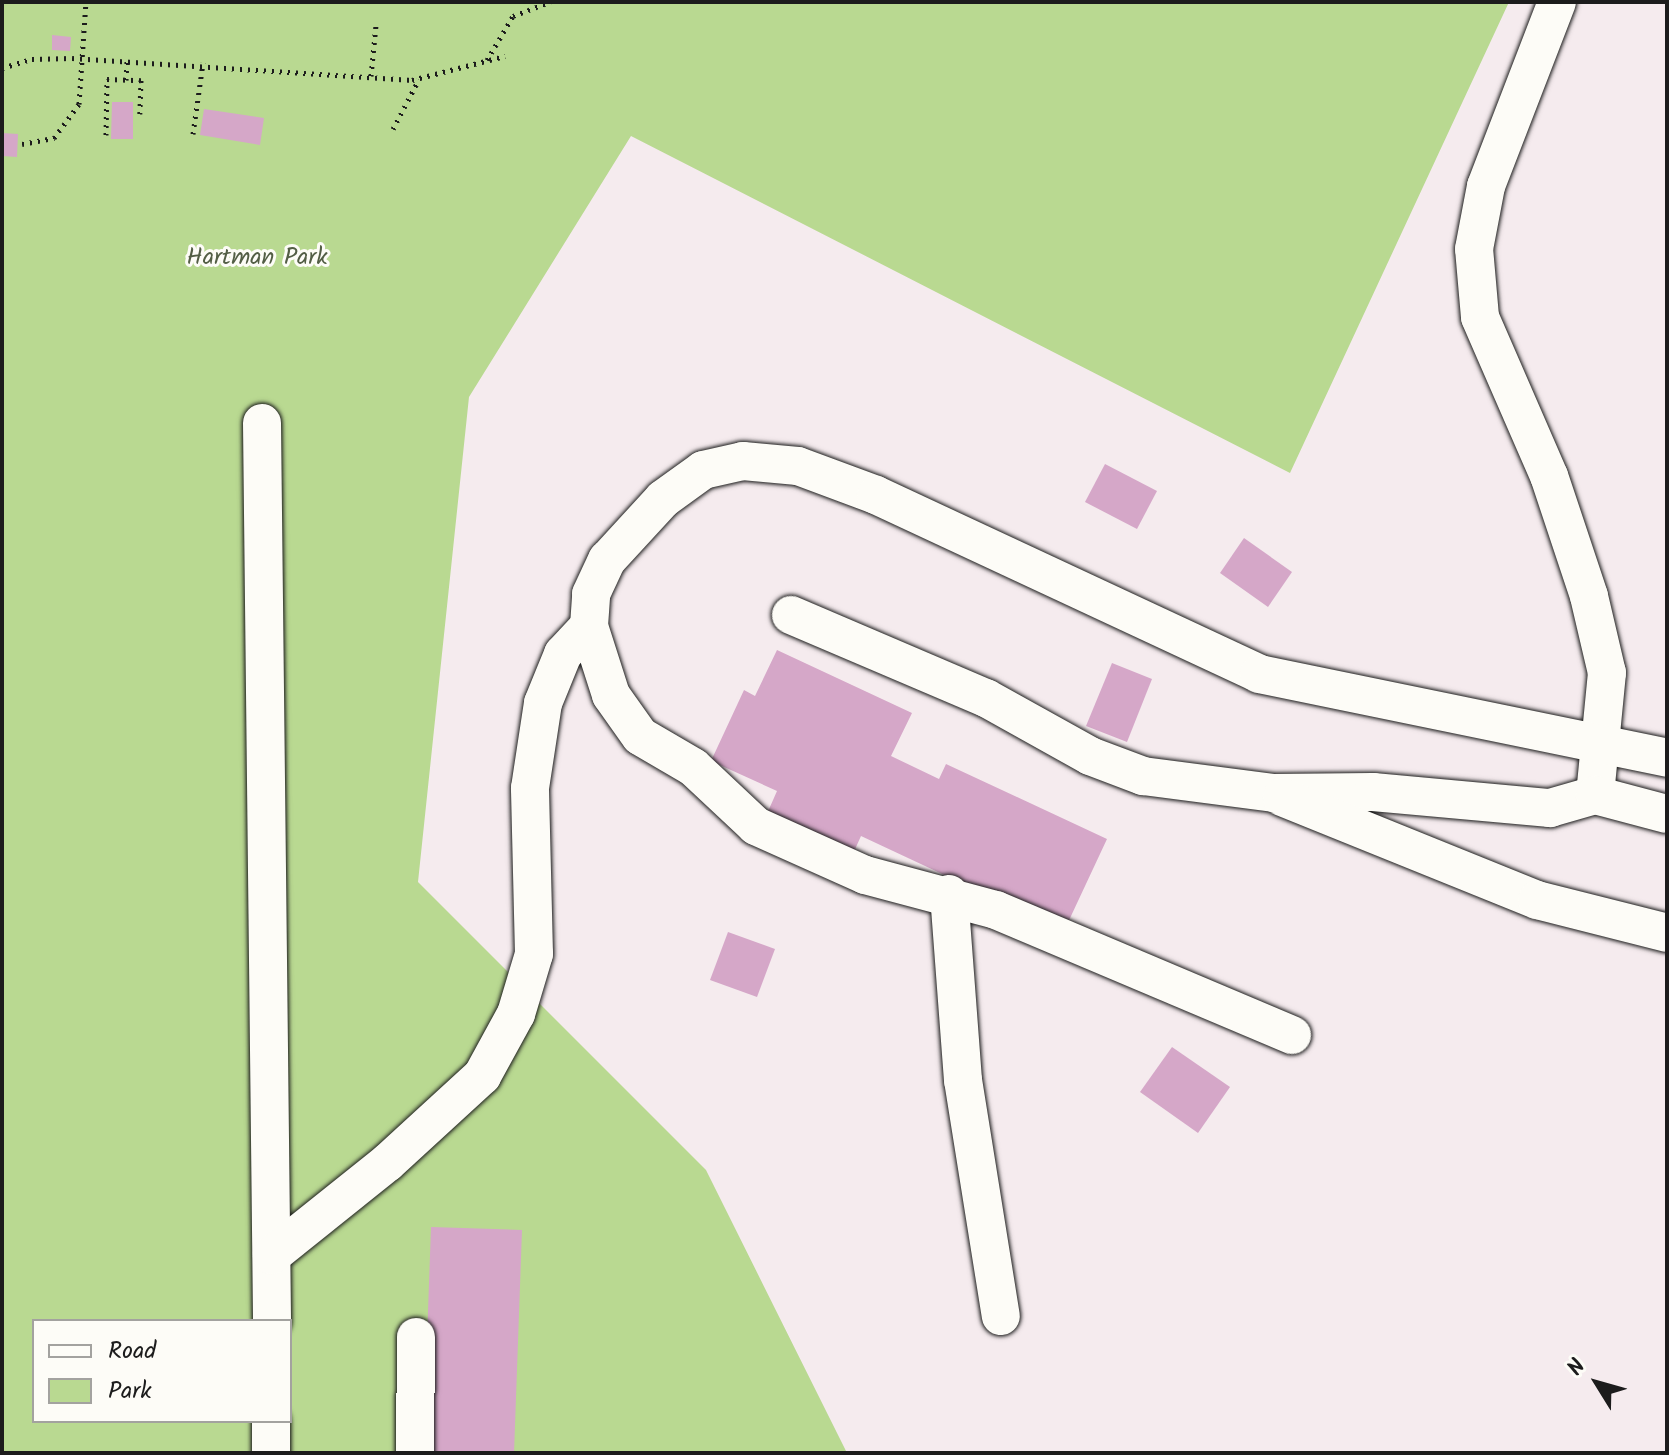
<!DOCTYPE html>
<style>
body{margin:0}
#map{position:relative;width:1669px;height:1455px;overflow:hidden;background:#f5ebee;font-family:Kalam,sans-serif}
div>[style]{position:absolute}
.green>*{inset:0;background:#b9d991}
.building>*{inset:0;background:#d5a7c8}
.path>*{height:5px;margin-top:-2.5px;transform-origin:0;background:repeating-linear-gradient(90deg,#1c1c1c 0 2px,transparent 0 8px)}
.roads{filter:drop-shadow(0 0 2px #1c1c1c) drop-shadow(0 0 2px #1c1c1c)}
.minor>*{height:38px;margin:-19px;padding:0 19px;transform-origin:19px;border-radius:19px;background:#fdfcf7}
span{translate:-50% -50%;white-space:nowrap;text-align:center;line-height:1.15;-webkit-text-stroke:6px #fdfcf7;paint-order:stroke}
.park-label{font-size:24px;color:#535e45}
.frame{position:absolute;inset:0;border:4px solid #1c1c1c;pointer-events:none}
.legend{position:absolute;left:32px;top:1319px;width:260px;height:104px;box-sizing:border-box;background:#fdfcf7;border:2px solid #a3a29f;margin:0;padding:10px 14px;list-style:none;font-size:24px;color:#1c1c1c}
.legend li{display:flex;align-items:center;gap:16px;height:40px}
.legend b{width:40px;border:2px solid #a3a29f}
.north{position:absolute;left:1557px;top:1343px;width:80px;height:80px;-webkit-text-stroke:6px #fdfcf7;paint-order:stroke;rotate:307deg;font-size:22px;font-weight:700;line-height:32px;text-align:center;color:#1c1c1c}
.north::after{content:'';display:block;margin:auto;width:28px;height:36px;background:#1c1c1c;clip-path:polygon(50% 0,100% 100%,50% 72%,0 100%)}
</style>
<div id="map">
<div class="green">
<div style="clip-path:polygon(evenodd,2px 2px,1509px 2px,1290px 473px,631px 136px,469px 397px,418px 882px,706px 1170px,847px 1453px,2px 1453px,2px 2px,34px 1321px,290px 1321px,290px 1421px,34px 1421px,34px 1321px)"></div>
</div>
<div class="building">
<div style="clip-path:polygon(52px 35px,71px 37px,70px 51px,52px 50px)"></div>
<div style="clip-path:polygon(112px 102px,133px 102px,133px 139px,111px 139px)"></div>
<div style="clip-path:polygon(204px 109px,264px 118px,260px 145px,200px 135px)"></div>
<div style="clip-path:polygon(2px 133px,18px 134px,17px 157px,2px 156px)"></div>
<div style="clip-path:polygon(1105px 464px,1157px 491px,1137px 529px,1085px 502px)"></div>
<div style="clip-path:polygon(1244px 538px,1292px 572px,1268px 607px,1220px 573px)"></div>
<div style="clip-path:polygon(777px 650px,912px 713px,891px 756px,939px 779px,946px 764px,1107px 839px,1064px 931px,861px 836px,852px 856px,766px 816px,777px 791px,711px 761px,744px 690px,755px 696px)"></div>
<div style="clip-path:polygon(1112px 663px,1152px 679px,1127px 742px,1086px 726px)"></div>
<div style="clip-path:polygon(728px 932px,775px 949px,757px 997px,710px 980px)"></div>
<div style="clip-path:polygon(1172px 1047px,1230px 1087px,1198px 1133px,1140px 1092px)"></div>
<div style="clip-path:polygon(431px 1227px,522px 1230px,514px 1453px,423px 1453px)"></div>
</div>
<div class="path">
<div style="left:487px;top:60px;width:51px;rotate:-59.4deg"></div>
<div style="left:513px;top:16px;width:40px;rotate:-21deg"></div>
<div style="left:2px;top:68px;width:31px;rotate:-17deg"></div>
<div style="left:32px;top:59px;width:40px;rotate:-1.4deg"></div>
<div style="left:72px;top:58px;width:341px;rotate:3.7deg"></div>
<div style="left:412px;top:80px;width:96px;rotate:-14.5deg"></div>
<div style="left:371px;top:76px;width:51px;rotate:-84.4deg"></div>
<div style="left:126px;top:80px;width:20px;rotate:-87deg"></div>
<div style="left:393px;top:129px;width:56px;rotate:-62.5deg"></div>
<div style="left:193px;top:134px;width:72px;rotate:-82deg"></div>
<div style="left:106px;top:135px;width:56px;rotate:-89deg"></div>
<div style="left:107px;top:79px;width:34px;rotate:2deg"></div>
<div style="left:141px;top:80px;width:34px;rotate:92deg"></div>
<div style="left:22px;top:144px;width:33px;rotate:-11deg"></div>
<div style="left:54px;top:138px;width:42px;rotate:-53.7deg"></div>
<div style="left:79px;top:104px;width:102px;rotate:-86.1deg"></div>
</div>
<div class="roads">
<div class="minor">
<div style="left:262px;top:423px;width:898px;rotate:89.36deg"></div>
<div style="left:791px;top:615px;width:212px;rotate:23.1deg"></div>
<div style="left:986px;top:698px;width:119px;rotate:29.1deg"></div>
<div style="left:1090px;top:756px;width:57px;rotate:20.7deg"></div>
<div style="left:1143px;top:776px;width:132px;rotate:7.4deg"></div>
<div style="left:1274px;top:793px;width:99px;rotate:-0.6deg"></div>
<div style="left:1373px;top:792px;width:178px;rotate:5.2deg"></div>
<div style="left:1550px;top:808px;width:47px;rotate:-16.1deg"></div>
<div style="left:1595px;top:795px;width:123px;rotate:-84.4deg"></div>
<div style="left:1607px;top:673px;width:79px;rotate:-103.2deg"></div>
<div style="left:1589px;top:596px;width:126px;rotate:-108.4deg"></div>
<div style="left:1549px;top:476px;width:173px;rotate:-113.5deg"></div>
<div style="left:1480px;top:317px;width:68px;rotate:-95deg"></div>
<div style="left:1474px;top:249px;width:64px;rotate:-79.2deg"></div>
<div style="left:1486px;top:186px;width:197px;rotate:-68.9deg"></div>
<div style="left:1595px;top:795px;width:74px;rotate:14.8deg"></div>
<div style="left:1282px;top:797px;width:275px;rotate:22deg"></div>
<div style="left:1537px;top:900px;width:134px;rotate:14.2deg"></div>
<div style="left:949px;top:894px;width:187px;rotate:85.7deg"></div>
<div style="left:963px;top:1080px;width:239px;rotate:80.9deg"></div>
<div style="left:1292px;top:1035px;width:321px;rotate:-157.1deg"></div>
<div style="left:996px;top:910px;width:136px;rotate:-165deg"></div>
<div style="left:865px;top:875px;width:120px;rotate:-155.8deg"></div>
<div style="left:756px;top:826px;width:86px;rotate:-136.9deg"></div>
<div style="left:693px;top:767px;width:61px;rotate:-149.7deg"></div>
<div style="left:640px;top:736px;width:50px;rotate:-125.3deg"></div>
<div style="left:611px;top:695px;width:72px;rotate:-107.7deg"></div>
<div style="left:589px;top:626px;width:32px;rotate:-86deg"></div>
<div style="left:591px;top:594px;width:38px;rotate:-65deg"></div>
<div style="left:607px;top:560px;width:83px;rotate:-47.4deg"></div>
<div style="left:663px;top:499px;width:49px;rotate:-35.9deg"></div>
<div style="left:703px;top:470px;width:41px;rotate:-12.7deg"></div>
<div style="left:743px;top:461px;width:55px;rotate:5.2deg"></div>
<div style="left:798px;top:466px;width:83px;rotate:20.4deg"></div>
<div style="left:876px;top:495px;width:423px;rotate:25deg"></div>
<div style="left:1259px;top:674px;width:417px;rotate:11.6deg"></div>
<div style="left:272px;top:1255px;width:147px;rotate:-38.7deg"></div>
<div style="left:387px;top:1163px;width:129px;rotate:-42.5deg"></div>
<div style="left:482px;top:1076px;width:71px;rotate:-61.3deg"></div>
<div style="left:516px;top:1014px;width:63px;rotate:-73.3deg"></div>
<div style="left:534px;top:954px;width:166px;rotate:-91.4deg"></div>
<div style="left:530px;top:788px;width:86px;rotate:-81.3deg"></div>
<div style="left:543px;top:703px;width:53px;rotate:-67.8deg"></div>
<div style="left:563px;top:654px;width:38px;rotate:-47deg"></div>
<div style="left:271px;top:1453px;width:32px;rotate:-90deg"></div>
<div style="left:415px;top:1453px;width:116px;rotate:-89.5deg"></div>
</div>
</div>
<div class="park-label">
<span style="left:257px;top:258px">Hartman Park</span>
</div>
<div class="frame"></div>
<ul class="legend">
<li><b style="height:10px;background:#fdfcf7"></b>Road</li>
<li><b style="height:22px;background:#b9d991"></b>Park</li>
</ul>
<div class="north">N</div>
</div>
